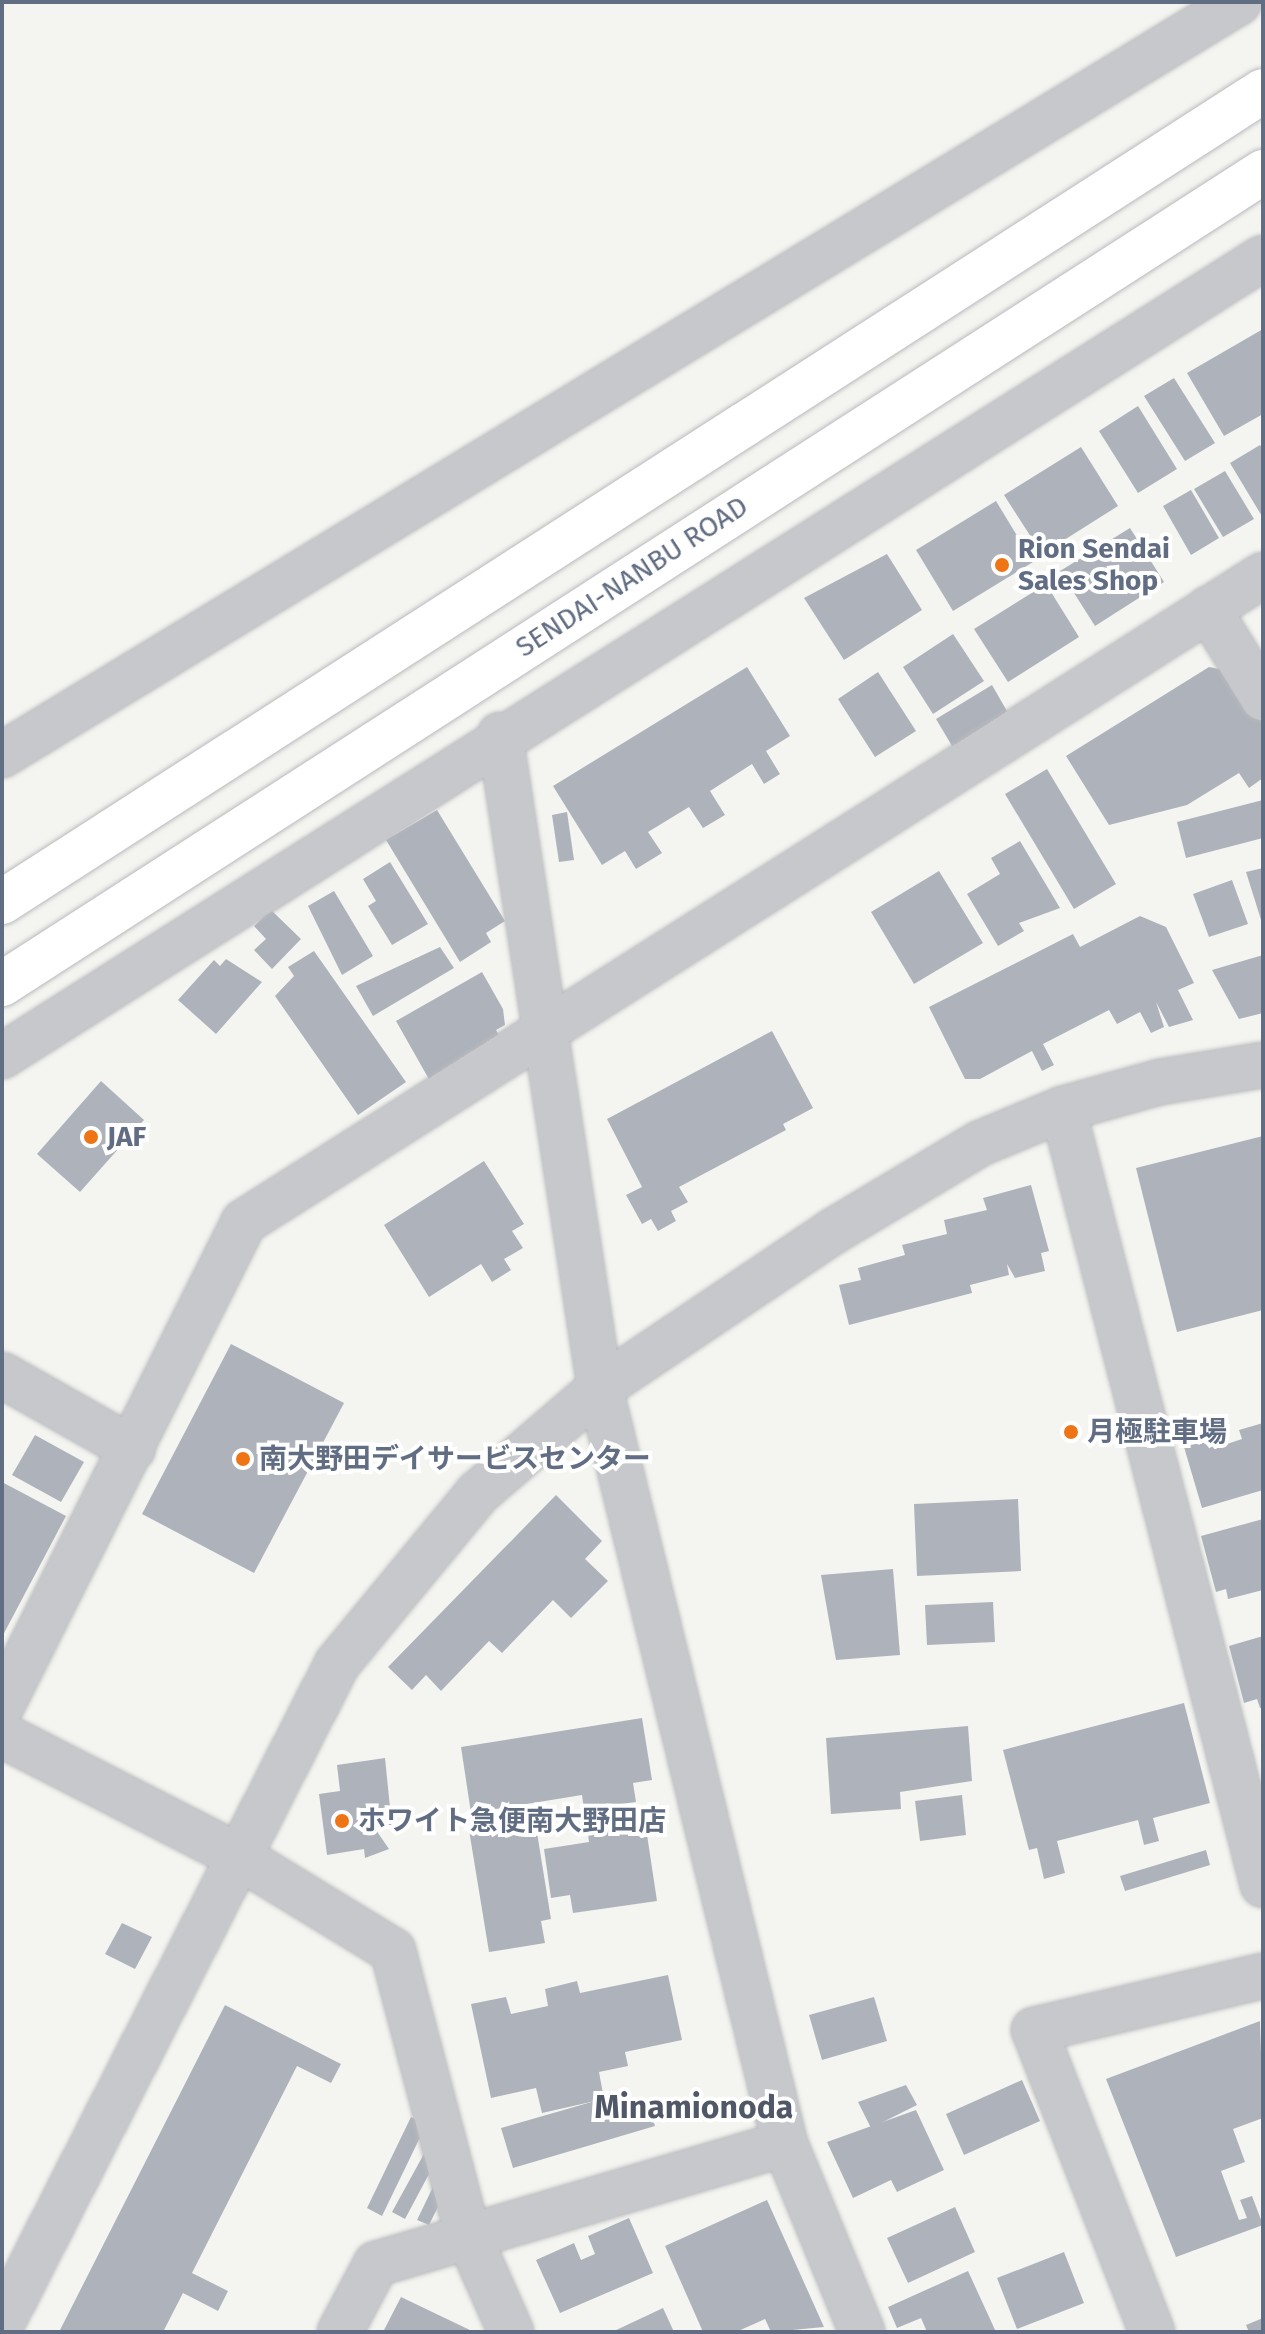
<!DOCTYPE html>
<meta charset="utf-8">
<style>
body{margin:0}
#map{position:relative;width:1265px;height:2334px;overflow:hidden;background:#f4f5f0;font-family:"Fira Sans","Noto Sans JP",sans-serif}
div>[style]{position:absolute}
.building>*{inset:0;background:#aeb3bb}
.roads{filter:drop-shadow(0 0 2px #b8b9bd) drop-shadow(0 0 2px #b8b9bd)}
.minor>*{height:44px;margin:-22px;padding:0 22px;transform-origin:22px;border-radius:22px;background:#c6c8cc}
.tertiary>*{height:44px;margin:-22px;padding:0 22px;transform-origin:22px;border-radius:22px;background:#c6c8cc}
.motorway>*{height:44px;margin:-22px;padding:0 22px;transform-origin:22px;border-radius:22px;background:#fff}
.dots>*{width:22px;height:22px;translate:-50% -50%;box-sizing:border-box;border:4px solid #fff;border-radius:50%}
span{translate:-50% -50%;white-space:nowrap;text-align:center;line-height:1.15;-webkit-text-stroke:8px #fff;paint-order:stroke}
.poi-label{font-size:28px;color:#616d83;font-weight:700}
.left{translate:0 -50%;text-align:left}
.street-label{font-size:28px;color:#616d83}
.quarter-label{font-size:32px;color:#505868;font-weight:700}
.frame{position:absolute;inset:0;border:4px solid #616d83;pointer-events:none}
</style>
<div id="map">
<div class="building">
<div style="clip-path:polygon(1263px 329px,1263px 414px,1224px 436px,1187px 373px)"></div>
<div style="clip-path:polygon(1174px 378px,1215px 443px,1185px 461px,1144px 396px)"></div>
<div style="clip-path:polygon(1138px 406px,1177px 469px,1138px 493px,1099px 431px)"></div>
<div style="clip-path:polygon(1260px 445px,1263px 449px,1263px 518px,1230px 463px)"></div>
<div style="clip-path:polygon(1081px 447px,1118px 506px,1042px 554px,1004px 495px)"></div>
<div style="clip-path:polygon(1225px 471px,1254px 519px,1223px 537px,1194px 489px)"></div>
<div style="clip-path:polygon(1191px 490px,1219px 538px,1191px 555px,1163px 506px)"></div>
<div style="clip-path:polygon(996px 501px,1033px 562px,953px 611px,916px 550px)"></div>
<div style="clip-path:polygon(1130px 528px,1164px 582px,1095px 626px,1060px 571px)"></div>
<div style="clip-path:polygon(887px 554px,922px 610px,844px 660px,804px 598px)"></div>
<div style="clip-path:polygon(1046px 584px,1079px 637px,1008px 682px,974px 629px)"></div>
<div style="clip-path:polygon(953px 634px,984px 681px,933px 714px,903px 667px)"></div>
<div style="clip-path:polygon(747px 667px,790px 736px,766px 751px,780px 774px,764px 784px,752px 764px,710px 791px,725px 815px,703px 828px,689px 807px,648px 832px,662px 853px,636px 869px,625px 851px,602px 865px,553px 786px)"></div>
<div style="clip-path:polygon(1209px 667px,1229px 671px,1263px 723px,1263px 778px,1249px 788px,1239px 773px,1187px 805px,1109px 825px,1066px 756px)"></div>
<div style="clip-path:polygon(878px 672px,916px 731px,875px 757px,838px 699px)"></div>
<div style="clip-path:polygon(992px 685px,1011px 718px,955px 751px,936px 719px)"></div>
<div style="clip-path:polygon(1047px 769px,1116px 884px,1074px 909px,1005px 794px)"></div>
<div style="clip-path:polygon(1263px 800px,1263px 838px,1186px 858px,1177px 822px)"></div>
<div style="clip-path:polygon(437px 810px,505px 921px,486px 933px,491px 942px,460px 962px,386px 840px)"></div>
<div style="clip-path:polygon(567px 812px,574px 860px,559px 862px,552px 815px)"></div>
<div style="clip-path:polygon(1020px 841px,1060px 908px,1019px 923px,1024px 931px,998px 946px,967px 894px,1000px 874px,991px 858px)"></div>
<div style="clip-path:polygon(390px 862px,428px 924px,392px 945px,368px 906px,376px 901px,363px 879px)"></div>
<div style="clip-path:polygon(1263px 868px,1263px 923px,1262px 923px,1246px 872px)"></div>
<div style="clip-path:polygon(939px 871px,983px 943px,914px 984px,871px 912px)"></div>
<div style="clip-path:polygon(1232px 880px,1248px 924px,1209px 937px,1193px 894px)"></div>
<div style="clip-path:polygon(334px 891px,373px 956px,342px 975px,308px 906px)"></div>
<div style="clip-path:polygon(271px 910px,301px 939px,272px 969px,254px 950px,266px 939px,254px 926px)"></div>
<div style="clip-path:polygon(1140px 916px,1166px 927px,1194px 983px,1178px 990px,1193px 1020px,1169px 1027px,1156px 1002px,1164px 1027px,1151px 1033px,1140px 1012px,1117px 1024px,1109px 1010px,1043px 1044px,1054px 1065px,1042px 1071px,1032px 1051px,980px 1079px,965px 1079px,929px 1007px,1073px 934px,1080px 947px)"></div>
<div style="clip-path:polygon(440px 947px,454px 968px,373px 1016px,356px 986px)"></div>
<div style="clip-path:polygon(314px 951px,406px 1082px,358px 1115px,275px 996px,294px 976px,288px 967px)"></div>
<div style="clip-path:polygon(1263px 955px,1263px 1013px,1239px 1019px,1212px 970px)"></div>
<div style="clip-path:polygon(226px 959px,262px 982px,216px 1034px,178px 1000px,214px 960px,220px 966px)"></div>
<div style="clip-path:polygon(482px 972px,503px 1009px,505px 1025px,496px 1030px,502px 1040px,430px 1081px,396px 1021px)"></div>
<div style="clip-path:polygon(772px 1031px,813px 1108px,783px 1124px,786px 1130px,679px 1187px,688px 1202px,671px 1211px,676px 1221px,658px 1231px,651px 1219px,642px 1224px,626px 1195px,642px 1187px,607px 1119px)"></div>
<div style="clip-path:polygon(101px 1081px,144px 1120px,80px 1192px,37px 1154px)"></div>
<div style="clip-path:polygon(1263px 1136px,1263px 1310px,1177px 1332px,1136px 1168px)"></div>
<div style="clip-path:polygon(484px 1161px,524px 1224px,512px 1231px,523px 1248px,504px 1259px,511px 1270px,492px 1282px,481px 1264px,429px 1297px,384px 1225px)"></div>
<div style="clip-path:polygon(1031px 1185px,1049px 1251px,1041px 1253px,1045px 1271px,1015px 1278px,1007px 1264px,1009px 1275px,970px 1285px,972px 1293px,849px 1325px,839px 1285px,861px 1280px,858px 1268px,905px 1255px,902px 1245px,947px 1234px,944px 1220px,987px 1210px,983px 1198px)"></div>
<div style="clip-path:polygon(231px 1344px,344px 1403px,254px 1573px,142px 1514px)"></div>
<div style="clip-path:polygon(1263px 1423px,1263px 1490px,1202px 1508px,1184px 1447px,1224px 1436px,1227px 1444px,1242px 1439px,1239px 1430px)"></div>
<div style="clip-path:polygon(35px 1435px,84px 1462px,61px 1502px,12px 1475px)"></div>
<div style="clip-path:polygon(2px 1482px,66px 1516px,2px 1637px)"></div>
<div style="clip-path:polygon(556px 1495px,602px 1541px,585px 1559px,608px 1581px,571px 1618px,553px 1600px,502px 1653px,489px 1641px,441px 1691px,426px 1675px,412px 1690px,388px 1667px)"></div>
<div style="clip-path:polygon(1018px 1499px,1021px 1571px,917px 1576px,914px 1504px)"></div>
<div style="clip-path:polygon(1263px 1519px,1263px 1590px,1228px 1599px,1226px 1589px,1216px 1592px,1201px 1536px)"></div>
<div style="clip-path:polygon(893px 1569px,900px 1655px,836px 1660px,821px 1575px)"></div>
<div style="clip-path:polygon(993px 1602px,995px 1642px,927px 1645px,925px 1605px)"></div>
<div style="clip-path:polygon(1263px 1636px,1263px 1708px,1260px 1708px,1257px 1699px,1244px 1703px,1229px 1646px)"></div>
<div style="clip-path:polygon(1184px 1703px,1210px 1803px,1153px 1818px,1159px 1841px,1144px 1845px,1138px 1820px,1057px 1841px,1065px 1873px,1044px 1879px,1037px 1848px,1029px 1850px,1003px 1750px)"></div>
<div style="clip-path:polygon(642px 1718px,652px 1780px,633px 1783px,636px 1802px,584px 1809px,582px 1795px,471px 1813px,461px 1747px)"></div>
<div style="clip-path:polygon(968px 1726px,972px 1781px,900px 1792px,901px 1809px,831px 1814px,826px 1738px)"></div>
<div style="clip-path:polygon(385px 1758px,392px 1827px,376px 1830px,389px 1849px,365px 1858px,364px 1849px,327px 1855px,319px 1794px,340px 1791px,337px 1765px)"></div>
<div style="clip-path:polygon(962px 1795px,966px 1835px,920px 1841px,915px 1801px)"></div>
<div style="clip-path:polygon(533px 1808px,551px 1919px,541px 1921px,545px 1943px,489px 1952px,469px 1830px,494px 1826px,492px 1814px)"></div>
<div style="clip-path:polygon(643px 1808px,657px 1901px,573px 1913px,570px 1895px,551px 1898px,544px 1849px,589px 1842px,586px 1817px)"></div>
<div style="clip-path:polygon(1206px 1850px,1210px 1865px,1125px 1891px,1120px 1876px)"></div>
<div style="clip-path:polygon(122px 1923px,152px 1937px,135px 1969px,105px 1954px)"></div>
<div style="clip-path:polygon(668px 1975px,682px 2040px,625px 2052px,628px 2066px,599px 2072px,604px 2099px,542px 2113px,536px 2088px,491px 2098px,471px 2004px,506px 1997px,511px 2014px,548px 2006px,545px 1989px,577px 1981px,580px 1993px)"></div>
<div style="clip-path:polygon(874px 1997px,887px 2041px,822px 2060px,809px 2015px)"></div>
<div style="clip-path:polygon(225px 2005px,341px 2064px,331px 2083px,297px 2066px,192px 2273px,228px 2291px,218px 2311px,183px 2293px,163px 2332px,59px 2332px)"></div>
<div style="clip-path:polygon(1260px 2021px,1263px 2118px,1233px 2129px,1245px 2162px,1221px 2171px,1239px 2220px,1247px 2218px,1240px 2200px,1252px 2196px,1263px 2225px,1176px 2257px,1106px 2079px)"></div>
<div style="clip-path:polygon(1022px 2080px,1040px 2121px,964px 2155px,946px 2114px)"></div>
<div style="clip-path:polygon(906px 2085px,917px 2105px,871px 2128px,858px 2102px)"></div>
<div style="clip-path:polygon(595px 2101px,600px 2121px,649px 2107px,655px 2126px,513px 2168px,501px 2128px)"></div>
<div style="clip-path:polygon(916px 2110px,944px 2170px,897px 2192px,891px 2180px,853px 2198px,827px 2142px)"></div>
<div style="clip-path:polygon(411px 2117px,426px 2125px,382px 2216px,367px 2208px)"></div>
<div style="clip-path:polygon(425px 2152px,437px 2159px,405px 2219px,392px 2212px)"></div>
<div style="clip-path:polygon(433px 2187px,445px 2193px,429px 2225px,417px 2220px)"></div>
<div style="clip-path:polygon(767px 2200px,824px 2327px,771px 2332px,765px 2319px,736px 2332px,703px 2332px,665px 2246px)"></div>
<div style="clip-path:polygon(955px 2207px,975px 2252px,908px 2283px,887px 2238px)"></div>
<div style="clip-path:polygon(629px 2218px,653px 2273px,560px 2313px,536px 2260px,574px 2243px,581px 2260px,595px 2254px,588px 2236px)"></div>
<div style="clip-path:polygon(1064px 2252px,1084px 2303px,1017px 2329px,997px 2278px)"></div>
<div style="clip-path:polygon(968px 2271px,996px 2332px,927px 2332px,921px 2318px,897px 2328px,888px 2307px)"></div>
<div style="clip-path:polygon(401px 2297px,474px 2332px,383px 2332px)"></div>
<div style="clip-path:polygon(663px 2308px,674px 2332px,612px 2332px)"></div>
<div style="clip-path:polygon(1263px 2318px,1263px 2332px,1249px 2332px,1246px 2325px)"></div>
</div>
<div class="roads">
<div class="minor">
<div style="left:1208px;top:609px;width:105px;rotate:58.3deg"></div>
<div style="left:2px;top:755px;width:1448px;rotate:-31.33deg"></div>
<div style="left:2px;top:1056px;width:1492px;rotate:-32.33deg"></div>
<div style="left:1063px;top:1109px;width:801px;rotate:75.55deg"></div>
<div style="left:2px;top:1375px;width:150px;rotate:29.5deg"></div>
<div style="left:2px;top:1705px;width:540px;rotate:-63.39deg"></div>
<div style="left:244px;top:1222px;width:1207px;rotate:-32.41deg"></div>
<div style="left:2px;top:1735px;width:263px;rotate:27.1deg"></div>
<div style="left:236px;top:1855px;width:184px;rotate:31.4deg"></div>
<div style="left:393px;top:1951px;width:294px;rotate:75.2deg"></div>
<div style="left:468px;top:2235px;width:106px;rotate:66.1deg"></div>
<div style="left:340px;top:2332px;width:77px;rotate:-62.1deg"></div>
<div style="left:376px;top:2264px;width:426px;rotate:-16.4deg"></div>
<div style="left:1152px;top:2332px;width:324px;rotate:-111.3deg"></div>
<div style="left:1034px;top:2030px;width:235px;rotate:-13.3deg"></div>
</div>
<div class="tertiary">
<div style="left:500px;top:735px;width:661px;rotate:81.29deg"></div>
<div style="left:600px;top:1388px;width:778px;rotate:76.25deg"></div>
<div style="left:785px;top:2144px;width:203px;rotate:67.7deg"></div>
<div style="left:2px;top:2323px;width:739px;rotate:-63.05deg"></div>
<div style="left:337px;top:1664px;width:222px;rotate:-50.5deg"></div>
<div style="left:478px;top:1493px;width:161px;rotate:-40.7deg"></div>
<div style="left:600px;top:1388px;width:280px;rotate:-33.9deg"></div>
<div style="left:832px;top:1232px;width:174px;rotate:-30.9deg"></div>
<div style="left:981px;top:1143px;width:89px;rotate:-22.5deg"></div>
<div style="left:1063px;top:1109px;width:101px;rotate:-15.6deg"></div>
<div style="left:1160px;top:1082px;width:104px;rotate:-9.4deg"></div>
</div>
<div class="motorway">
<div style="left:2px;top:902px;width:1499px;rotate:-32.75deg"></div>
<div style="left:2px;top:984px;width:1500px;rotate:-32.78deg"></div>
</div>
</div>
<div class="dots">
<div style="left:1002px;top:565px;background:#ef7416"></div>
<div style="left:91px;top:1137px;background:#ef7416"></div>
<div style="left:1071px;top:1432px;background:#ef7416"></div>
<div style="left:243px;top:1459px;background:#ef7416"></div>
<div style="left:342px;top:1821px;background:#ef7416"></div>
</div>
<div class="poi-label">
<span class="left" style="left:1018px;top:565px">Rion Sendai<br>Sales Shop</span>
<span class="left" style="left:107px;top:1137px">JAF</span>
<span class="left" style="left:1087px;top:1432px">月極駐車場</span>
<span class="left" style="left:259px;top:1459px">南大野田デイサービスセンター</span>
<span class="left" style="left:358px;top:1821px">ホワイト急便南大野田店</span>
</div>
<div class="street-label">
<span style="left:632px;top:577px;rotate:-33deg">SENDAI-NANBU ROAD</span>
</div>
<div class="quarter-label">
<span style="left:694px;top:2107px">Minamionoda</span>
</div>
<div class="frame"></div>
</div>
